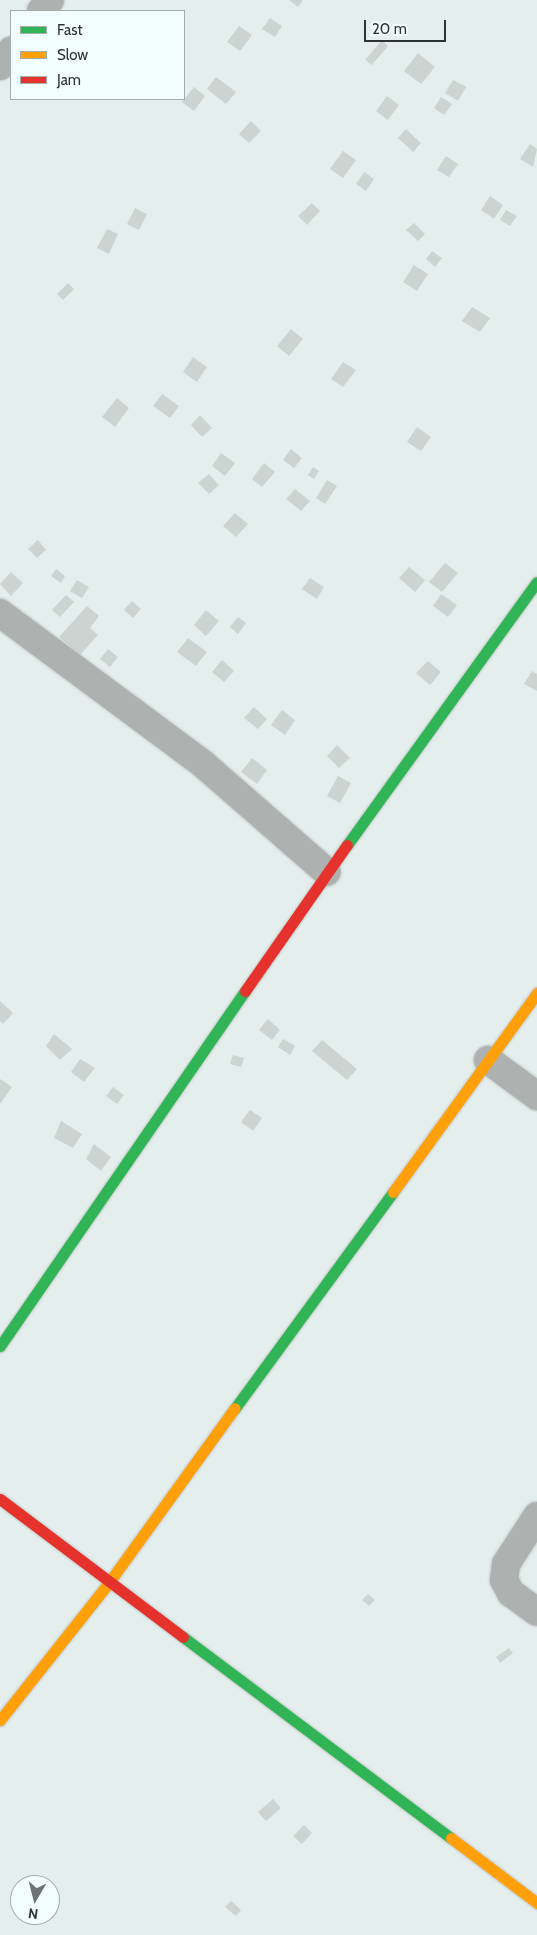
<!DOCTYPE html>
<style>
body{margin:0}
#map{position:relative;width:537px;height:1935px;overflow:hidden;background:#e4eeec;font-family:Cabin,sans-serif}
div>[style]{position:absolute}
.building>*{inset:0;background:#ccd4d2}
.roads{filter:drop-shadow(0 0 1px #c0c8c6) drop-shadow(0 0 1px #c0c8c6)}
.street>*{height:28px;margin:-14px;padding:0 14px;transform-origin:14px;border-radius:14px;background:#adb1b0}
.fast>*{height:11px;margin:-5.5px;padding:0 5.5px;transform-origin:5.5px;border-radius:5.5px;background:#30b455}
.slow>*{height:11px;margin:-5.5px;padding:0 5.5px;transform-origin:5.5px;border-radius:5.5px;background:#ff9f0a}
.jam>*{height:11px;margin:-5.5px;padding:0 5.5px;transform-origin:5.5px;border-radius:5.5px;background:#e5322d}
span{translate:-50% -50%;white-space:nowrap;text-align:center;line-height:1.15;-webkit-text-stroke:4px #f2fefd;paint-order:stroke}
.legend{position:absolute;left:10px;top:10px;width:175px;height:90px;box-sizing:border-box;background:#f2fefd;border:1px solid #a3adac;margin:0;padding:6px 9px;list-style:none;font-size:15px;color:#2c3332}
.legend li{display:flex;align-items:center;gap:10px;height:25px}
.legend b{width:25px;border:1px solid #a3adac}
.north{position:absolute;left:10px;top:1875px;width:50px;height:50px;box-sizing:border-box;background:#f2fefd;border:1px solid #a3adac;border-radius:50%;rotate:188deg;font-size:14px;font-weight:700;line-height:20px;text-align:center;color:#2c3332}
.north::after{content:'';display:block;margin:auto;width:18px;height:22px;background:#6c7473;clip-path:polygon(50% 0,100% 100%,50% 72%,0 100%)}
.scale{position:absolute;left:364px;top:20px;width:82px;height:22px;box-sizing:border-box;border:2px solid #2c3332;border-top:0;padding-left:6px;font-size:15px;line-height:18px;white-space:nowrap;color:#2c3332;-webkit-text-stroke:4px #f2fefd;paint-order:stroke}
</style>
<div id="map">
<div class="building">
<div style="clip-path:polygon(289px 0,303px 0,298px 7px)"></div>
<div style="clip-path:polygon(270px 18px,282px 26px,275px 37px,262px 29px)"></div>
<div style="clip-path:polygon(239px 26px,252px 35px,240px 51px,227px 42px)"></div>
<div style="clip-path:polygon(382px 40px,388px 46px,372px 65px,365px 60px)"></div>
<div style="clip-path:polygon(418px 53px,435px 67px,421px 84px,404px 71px)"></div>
<div style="clip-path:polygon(216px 77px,236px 92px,226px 104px,207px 89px)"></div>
<div style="clip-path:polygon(453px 80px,466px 87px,458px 101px,445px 93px)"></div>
<div style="clip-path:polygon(194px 87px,205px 96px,194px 111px,182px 102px)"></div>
<div style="clip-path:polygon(387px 96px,399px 105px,388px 120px,376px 111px)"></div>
<div style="clip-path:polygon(441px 97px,452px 104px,444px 115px,434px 108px)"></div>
<div style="clip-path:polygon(251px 121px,261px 131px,249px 143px,239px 134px)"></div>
<div style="clip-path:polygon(406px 129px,421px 143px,413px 152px,398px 138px)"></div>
<div style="clip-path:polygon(530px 144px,537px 149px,533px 167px,520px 159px)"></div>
<div style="clip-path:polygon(343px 151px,356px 160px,343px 178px,330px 169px)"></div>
<div style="clip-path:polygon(446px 156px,458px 164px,449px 177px,437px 170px)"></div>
<div style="clip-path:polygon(364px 172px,374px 179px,366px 191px,356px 184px)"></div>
<div style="clip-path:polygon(490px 196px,503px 205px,494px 219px,481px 210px)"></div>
<div style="clip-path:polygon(312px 203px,320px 211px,307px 225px,298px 216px)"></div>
<div style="clip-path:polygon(135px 208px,147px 214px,139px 230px,127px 224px)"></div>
<div style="clip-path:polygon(506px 210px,517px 216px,510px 226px,500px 220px)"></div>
<div style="clip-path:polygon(414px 223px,425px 234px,418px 241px,406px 230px)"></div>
<div style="clip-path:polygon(107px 229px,118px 234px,109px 254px,97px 248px)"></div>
<div style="clip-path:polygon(432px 251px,442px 258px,435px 267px,426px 259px)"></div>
<div style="clip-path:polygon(414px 265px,428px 274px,417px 291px,403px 282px)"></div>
<div style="clip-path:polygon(68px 283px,74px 289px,63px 300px,57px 294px)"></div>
<div style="clip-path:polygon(472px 307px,490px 318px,480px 332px,462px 321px)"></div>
<div style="clip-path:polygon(291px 329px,303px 339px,289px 356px,277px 346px)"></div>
<div style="clip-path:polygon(193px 357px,207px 367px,197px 382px,183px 372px)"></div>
<div style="clip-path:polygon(343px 362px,356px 370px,343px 387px,331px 379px)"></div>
<div style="clip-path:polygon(162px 394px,179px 406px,170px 418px,153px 406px)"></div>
<div style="clip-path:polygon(117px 398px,129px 408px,115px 427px,102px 417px)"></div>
<div style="clip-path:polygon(200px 415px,212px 428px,202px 437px,191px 425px)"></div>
<div style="clip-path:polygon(417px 427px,431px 437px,421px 451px,407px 442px)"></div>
<div style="clip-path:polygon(291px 449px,302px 458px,294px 468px,283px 460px)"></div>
<div style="clip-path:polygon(221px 453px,235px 463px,225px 476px,212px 466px)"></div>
<div style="clip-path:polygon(264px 463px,275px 472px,262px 487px,252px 479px)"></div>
<div style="clip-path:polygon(313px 467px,319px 471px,314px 479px,308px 475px)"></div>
<div style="clip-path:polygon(209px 474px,219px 485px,209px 494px,198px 483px)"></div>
<div style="clip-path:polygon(327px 480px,337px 486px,325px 504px,316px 498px)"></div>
<div style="clip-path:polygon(295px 489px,310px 501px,301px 511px,286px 499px)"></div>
<div style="clip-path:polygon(235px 513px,248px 524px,236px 537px,223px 526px)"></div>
<div style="clip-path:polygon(38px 540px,46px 550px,37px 558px,28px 549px)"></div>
<div style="clip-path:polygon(445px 563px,458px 573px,442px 592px,429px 582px)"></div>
<div style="clip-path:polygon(409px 567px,425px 580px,415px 592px,399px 578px)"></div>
<div style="clip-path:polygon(56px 569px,65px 576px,61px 583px,51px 576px)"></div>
<div style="clip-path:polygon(11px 572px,23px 583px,11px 596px,0 584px)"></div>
<div style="clip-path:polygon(310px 578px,324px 587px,317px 599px,302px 589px)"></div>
<div style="clip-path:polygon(77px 580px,89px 587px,82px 598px,70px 591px)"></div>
<div style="clip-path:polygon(441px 594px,457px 605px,448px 617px,433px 606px)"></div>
<div style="clip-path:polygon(66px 595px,74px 602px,60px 617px,52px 610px)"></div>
<div style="clip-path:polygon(132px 601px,141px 609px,133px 618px,124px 610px)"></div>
<div style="clip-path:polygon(87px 606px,99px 616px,90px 628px,98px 635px,80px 655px,59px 637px)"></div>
<div style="clip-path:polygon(206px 610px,219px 621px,206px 636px,194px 625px)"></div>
<div style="clip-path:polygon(238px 617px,246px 623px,238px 634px,230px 627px)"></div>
<div style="clip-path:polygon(188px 638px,207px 652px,196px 666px,177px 652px)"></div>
<div style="clip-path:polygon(108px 649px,118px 657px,110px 667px,100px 659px)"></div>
<div style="clip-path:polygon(222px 660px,234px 671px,224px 682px,212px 672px)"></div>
<div style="clip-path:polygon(428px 661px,441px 672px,430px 685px,416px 673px)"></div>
<div style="clip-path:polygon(532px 671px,537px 674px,537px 691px,524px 684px)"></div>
<div style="clip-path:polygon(254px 707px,267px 719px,258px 729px,244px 718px)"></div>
<div style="clip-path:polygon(282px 710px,295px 720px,285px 735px,271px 725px)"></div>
<div style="clip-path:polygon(337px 745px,350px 758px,339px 768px,327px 756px)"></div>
<div style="clip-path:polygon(252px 758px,267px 770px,257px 784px,241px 772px)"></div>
<div style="clip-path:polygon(338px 776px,351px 783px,340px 803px,327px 796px)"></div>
<div style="clip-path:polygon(0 1001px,13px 1013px,3px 1024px,0 1021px)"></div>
<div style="clip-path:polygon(268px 1019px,280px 1030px,272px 1040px,259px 1030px)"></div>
<div style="clip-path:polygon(54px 1034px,72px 1049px,60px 1060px,46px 1046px)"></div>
<div style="clip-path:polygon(283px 1039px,295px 1046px,290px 1055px,278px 1047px)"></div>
<div style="clip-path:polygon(322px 1040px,357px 1069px,347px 1080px,312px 1051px)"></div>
<div style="clip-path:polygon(233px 1055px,244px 1058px,241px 1067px,230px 1064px)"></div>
<div style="clip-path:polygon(80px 1059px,95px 1068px,84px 1082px,71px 1072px)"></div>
<div style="clip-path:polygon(0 1079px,12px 1087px,0 1104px)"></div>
<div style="clip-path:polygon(113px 1087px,124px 1095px,117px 1104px,106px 1096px)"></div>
<div style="clip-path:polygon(250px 1110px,262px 1118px,253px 1131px,241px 1122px)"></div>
<div style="clip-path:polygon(61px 1121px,82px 1134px,73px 1148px,54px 1138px)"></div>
<div style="clip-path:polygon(94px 1144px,111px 1157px,101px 1171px,86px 1159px)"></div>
<div style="clip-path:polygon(368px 1594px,375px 1600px,369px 1606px,362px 1600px)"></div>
<div style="clip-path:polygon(509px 1648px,513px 1653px,500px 1663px,496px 1657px)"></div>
<div style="clip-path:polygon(273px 1799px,281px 1808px,266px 1821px,258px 1812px)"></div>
<div style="clip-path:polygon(304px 1825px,312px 1833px,302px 1844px,293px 1836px)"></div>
<div style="clip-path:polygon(231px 1901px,241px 1910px,236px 1916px,225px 1907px)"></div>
</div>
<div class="roads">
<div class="street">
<div style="left:41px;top:11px;width:14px;rotate:-51deg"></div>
<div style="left:0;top:66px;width:19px;rotate:-54deg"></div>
<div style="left:0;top:613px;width:253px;rotate:36.6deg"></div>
<div style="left:203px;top:764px;width:164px;rotate:41.1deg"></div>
<div style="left:488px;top:1060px;width:61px;rotate:36.3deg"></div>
<div style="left:537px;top:1516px;width:57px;rotate:122.9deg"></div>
<div style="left:506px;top:1564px;width:16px;rotate:97deg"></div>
<div style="left:504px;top:1580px;width:15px;rotate:62deg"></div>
<div style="left:511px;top:1593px;width:32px;rotate:36deg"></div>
</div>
<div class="fast">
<div style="left:347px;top:845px;width:324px;rotate:-54.2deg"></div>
<div style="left:0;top:1346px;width:431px;rotate:-55.4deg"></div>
<div style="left:235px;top:1408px;width:268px;rotate:-53.8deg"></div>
<div style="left:183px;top:1637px;width:335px;rotate:36.9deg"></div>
</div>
<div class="slow">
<div style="left:393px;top:1192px;width:246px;rotate:-54.1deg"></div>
<div style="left:0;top:1720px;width:177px;rotate:-51.6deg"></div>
<div style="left:110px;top:1581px;width:213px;rotate:-54.2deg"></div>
<div style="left:451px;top:1838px;width:108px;rotate:37.1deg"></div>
</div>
<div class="jam">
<div style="left:245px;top:991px;width:178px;rotate:-55.1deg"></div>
<div style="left:0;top:1499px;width:229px;rotate:37deg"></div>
</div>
</div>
<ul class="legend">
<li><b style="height:6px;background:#30b455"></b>Fast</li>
<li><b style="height:6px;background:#ff9f0a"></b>Slow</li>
<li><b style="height:6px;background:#e5322d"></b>Jam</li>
</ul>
<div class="north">N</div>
<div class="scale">20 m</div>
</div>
